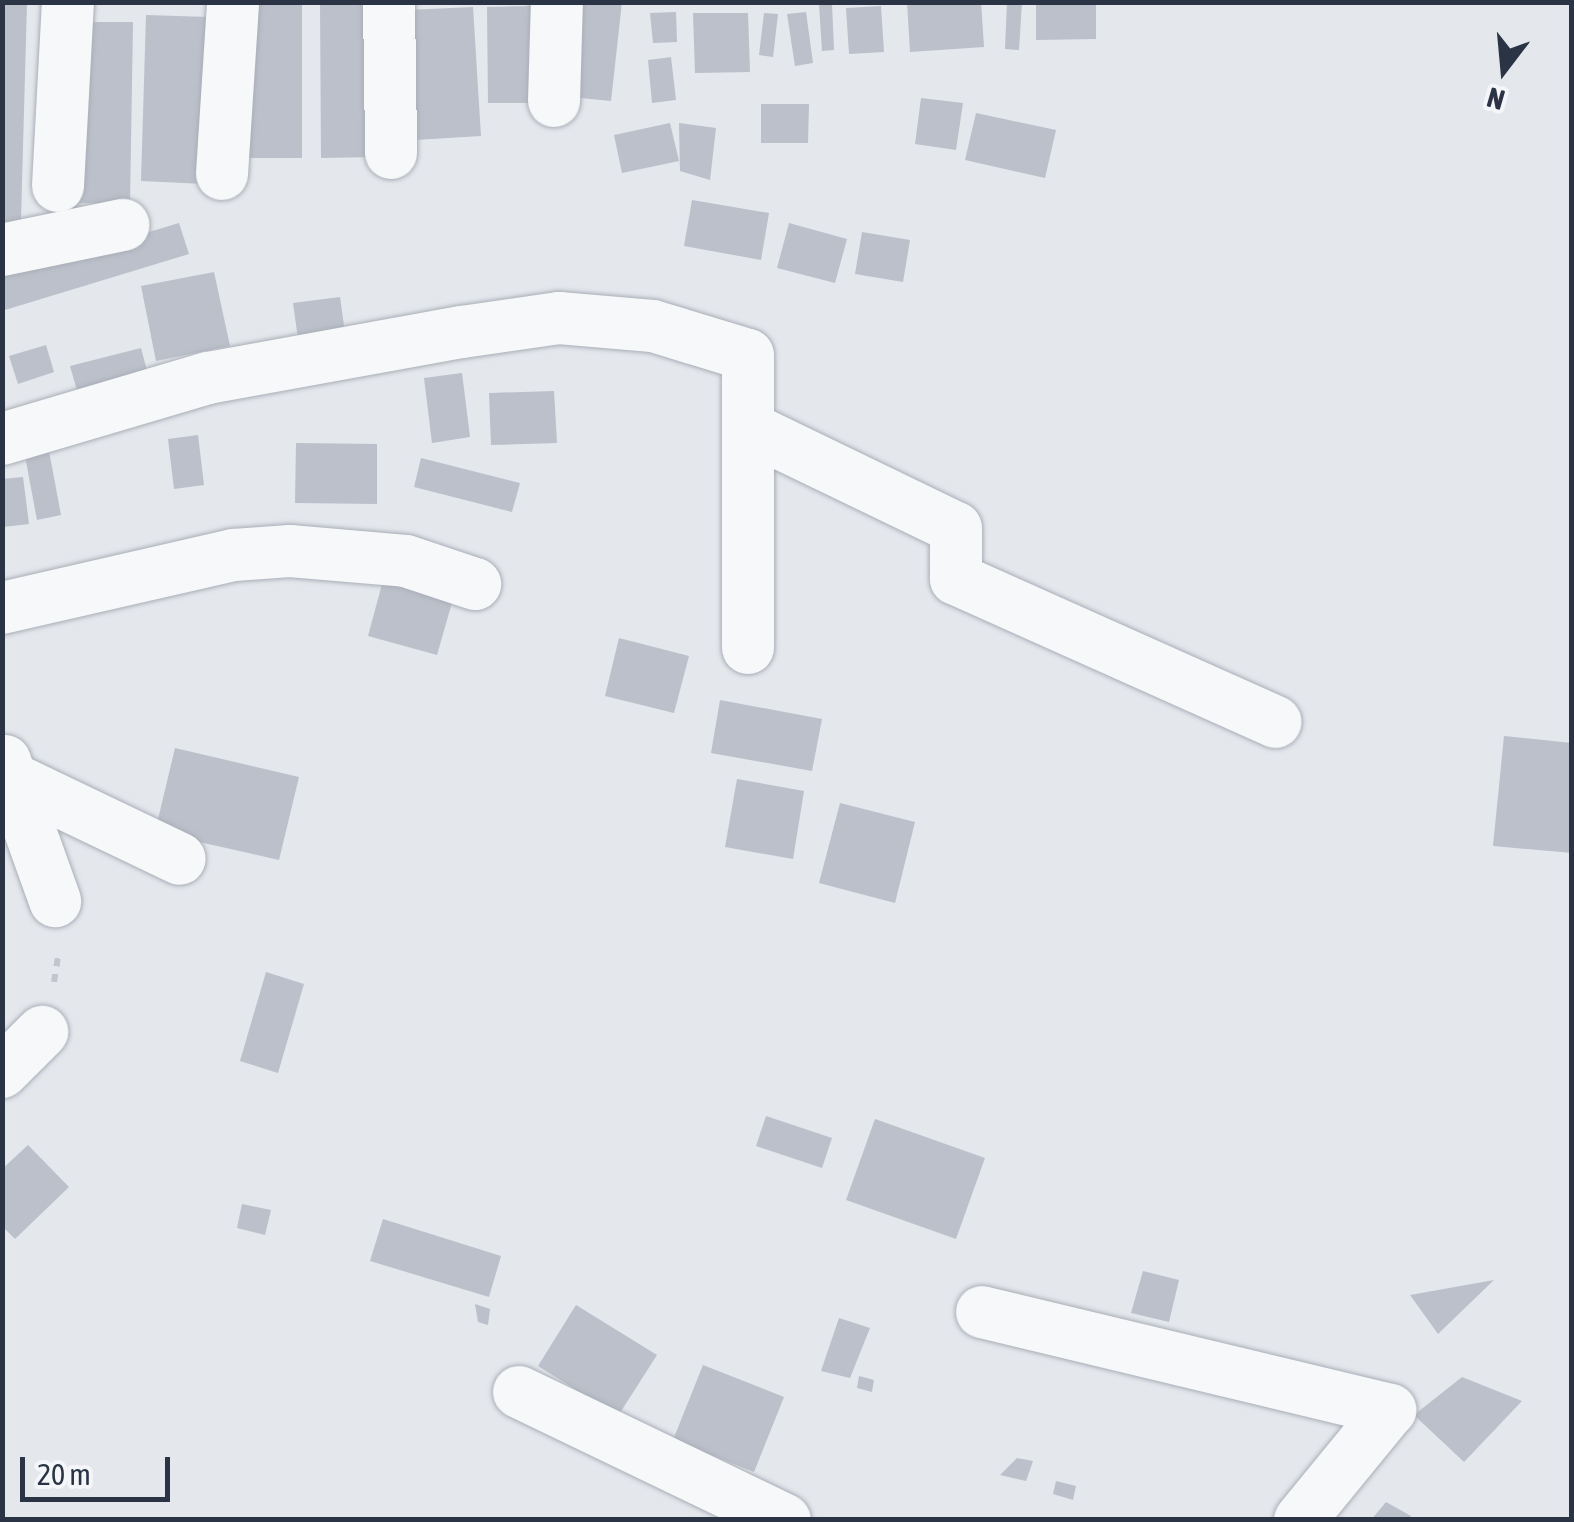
<!DOCTYPE html>
<style>
body{margin:0}
#map{position:relative;width:1574px;height:1522px;overflow:hidden;background:#e4e7ec;font-family:"Asap Condensed",sans-serif}
div>[style]{position:absolute}
.building>*{inset:0;background:#bbc0ca}
.path>*{height:6px;margin-top:-3px;transform-origin:0;background:repeating-linear-gradient(90deg,#c2c5cb 0 8px,transparent 0 16px)}
.roads{filter:drop-shadow(0 0 2px #a9aeb7) drop-shadow(0 0 2px #a9aeb7)}
.minor>*{height:52px;margin:-26px;padding:0 26px;transform-origin:26px;border-radius:26px;background:#f7f8fa}
span{translate:-50% -50%;white-space:nowrap;text-align:center;line-height:1.15;-webkit-text-stroke:8px #f4f6f9;paint-order:stroke}
.frame{position:absolute;inset:0;border:5px solid #2b3445;pointer-events:none}
.north{position:absolute;left:1454px;top:20px;width:100px;height:100px;-webkit-text-stroke:8px #f4f6f9;paint-order:stroke;rotate:196deg;font-size:28px;font-weight:700;line-height:40px;text-align:center;color:#2b3445}
.north::after{content:'';display:block;margin:auto;width:35px;height:45px;background:#2b3445;clip-path:polygon(50% 0,100% 100%,50% 72%,0 100%)}
.scale{position:absolute;left:20px;top:1457px;width:150px;height:45px;box-sizing:border-box;border:5px solid #2b3445;border-top:0;padding-left:12px;font-size:30px;line-height:35px;white-space:nowrap;color:#2b3445;-webkit-text-stroke:8px #f4f6f9;paint-order:stroke}
</style>
<div id="map">
<div class="building">
<div style="clip-path:polygon(2px 2px,27px 2px,21px 219px,2px 224px)"></div>
<div style="clip-path:polygon(245px 2px,302px 2px,302px 158px,245px 158px)"></div>
<div style="clip-path:polygon(320px 2px,377px 2px,378px 157px,321px 158px)"></div>
<div style="clip-path:polygon(581px 2px,622px 2px,611px 101px,570px 97px)"></div>
<div style="clip-path:polygon(907px 2px,981px 2px,984px 47px,910px 52px)"></div>
<div style="clip-path:polygon(1007px 2px,1022px 2px,1019px 50px,1005px 49px)"></div>
<div style="clip-path:polygon(1036px 2px,1096px 2px,1096px 39px,1036px 40px)"></div>
<div style="clip-path:polygon(819px 4px,832px 4px,834px 50px,822px 51px)"></div>
<div style="clip-path:polygon(531px 6px,531px 103px,488px 103px,487px 7px)"></div>
<div style="clip-path:polygon(881px 6px,884px 52px,849px 54px,846px 8px)"></div>
<div style="clip-path:polygon(473px 7px,481px 136px,415px 140px,407px 10px)"></div>
<div style="clip-path:polygon(676px 12px,677px 42px,653px 43px,650px 13px)"></div>
<div style="clip-path:polygon(806px 12px,813px 63px,795px 66px,787px 14px)"></div>
<div style="clip-path:polygon(693px 13px,748px 13px,750px 72px,695px 73px)"></div>
<div style="clip-path:polygon(764px 13px,778px 14px,773px 57px,759px 55px)"></div>
<div style="clip-path:polygon(146px 15px,209px 17px,204px 184px,141px 181px)"></div>
<div style="clip-path:polygon(79px 22px,133px 22px,130px 204px,76px 203px)"></div>
<div style="clip-path:polygon(671px 57px,676px 100px,652px 103px,648px 60px)"></div>
<div style="clip-path:polygon(921px 98px,963px 103px,956px 150px,915px 144px)"></div>
<div style="clip-path:polygon(761px 104px,809px 104px,808px 143px,761px 143px)"></div>
<div style="clip-path:polygon(976px 113px,1056px 130px,1045px 178px,965px 160px)"></div>
<div style="clip-path:polygon(670px 123px,679px 161px,622px 173px,614px 135px)"></div>
<div style="clip-path:polygon(679px 123px,716px 128px,710px 180px,680px 171px)"></div>
<div style="clip-path:polygon(692px 200px,769px 213px,761px 260px,684px 246px)"></div>
<div style="clip-path:polygon(179px 223px,189px 254px,5px 310px,2px 276px)"></div>
<div style="clip-path:polygon(789px 223px,847px 239px,835px 283px,777px 268px)"></div>
<div style="clip-path:polygon(862px 232px,910px 240px,903px 282px,855px 274px)"></div>
<div style="clip-path:polygon(214px 272px,230px 346px,156px 361px,141px 286px)"></div>
<div style="clip-path:polygon(340px 297px,346px 340px,299px 346px,293px 303px)"></div>
<div style="clip-path:polygon(46px 345px,54px 372px,18px 384px,9px 356px)"></div>
<div style="clip-path:polygon(141px 348px,150px 382px,80px 401px,70px 366px)"></div>
<div style="clip-path:polygon(462px 373px,470px 437px,432px 443px,424px 378px)"></div>
<div style="clip-path:polygon(554px 391px,557px 443px,491px 445px,489px 393px)"></div>
<div style="clip-path:polygon(198px 435px,204px 485px,174px 489px,168px 439px)"></div>
<div style="clip-path:polygon(296px 443px,377px 444px,377px 504px,295px 503px)"></div>
<div style="clip-path:polygon(49px 451px,61px 515px,37px 520px,25px 456px)"></div>
<div style="clip-path:polygon(421px 458px,520px 483px,512px 512px,414px 487px)"></div>
<div style="clip-path:polygon(23px 477px,29px 524px,3px 527px,2px 479px)"></div>
<div style="clip-path:polygon(385px 573px,455px 592px,437px 655px,368px 636px)"></div>
<div style="clip-path:polygon(619px 638px,689px 656px,674px 713px,605px 696px)"></div>
<div style="clip-path:polygon(720px 700px,822px 719px,812px 771px,711px 753px)"></div>
<div style="clip-path:polygon(1504px 736px,1572px 743px,1572px 853px,1493px 846px)"></div>
<div style="clip-path:polygon(175px 748px,299px 777px,279px 860px,155px 832px)"></div>
<div style="clip-path:polygon(737px 779px,804px 791px,793px 859px,725px 847px)"></div>
<div style="clip-path:polygon(840px 803px,915px 822px,895px 903px,819px 883px)"></div>
<div style="clip-path:polygon(266px 972px,304px 984px,278px 1073px,240px 1061px)"></div>
<div style="clip-path:polygon(766px 1116px,832px 1138px,822px 1168px,756px 1146px)"></div>
<div style="clip-path:polygon(875px 1119px,985px 1158px,956px 1239px,846px 1200px)"></div>
<div style="clip-path:polygon(28px 1145px,69px 1187px,15px 1239px,2px 1226px,2px 1169px)"></div>
<div style="clip-path:polygon(242px 1204px,271px 1210px,265px 1235px,237px 1228px)"></div>
<div style="clip-path:polygon(383px 1219px,501px 1256px,489px 1297px,370px 1261px)"></div>
<div style="clip-path:polygon(1143px 1271px,1179px 1280px,1169px 1322px,1131px 1313px)"></div>
<div style="clip-path:polygon(1494px 1280px,1438px 1334px,1410px 1295px)"></div>
<div style="clip-path:polygon(475px 1304px,490px 1309px,488px 1325px,478px 1322px)"></div>
<div style="clip-path:polygon(576px 1305px,657px 1355px,618px 1416px,538px 1366px)"></div>
<div style="clip-path:polygon(839px 1318px,870px 1328px,850px 1378px,821px 1371px)"></div>
<div style="clip-path:polygon(703px 1365px,784px 1397px,754px 1472px,673px 1440px)"></div>
<div style="clip-path:polygon(859px 1376px,874px 1380px,872px 1392px,857px 1388px)"></div>
<div style="clip-path:polygon(1462px 1377px,1522px 1401px,1464px 1462px,1414px 1415px)"></div>
<div style="clip-path:polygon(1017px 1458px,1033px 1461px,1026px 1481px,1000px 1475px)"></div>
<div style="clip-path:polygon(1056px 1481px,1076px 1486px,1073px 1500px,1053px 1494px)"></div>
<div style="clip-path:polygon(1386px 1502px,1411px 1516px,1409px 1520px,1371px 1520px)"></div>
</div>
<div class="path">
<div style="left:54px;top:982px;width:31px;rotate:-81deg"></div>
</div>
<div class="roads">
<div class="minor">
<div style="left:389px;top:2px;width:151px;rotate:89.2deg"></div>
<div style="left:554px;top:101px;width:99px;rotate:-88.3deg"></div>
<div style="left:222px;top:174px;width:172px;rotate:-86.3deg"></div>
<div style="left:58px;top:186px;width:184px;rotate:-86.9deg"></div>
<div style="left:2px;top:250px;width:124px;rotate:-11.7deg"></div>
<div style="left:753px;top:430px;width:225px;rotate:25.8deg"></div>
<div style="left:956px;top:528px;width:51px;rotate:90deg"></div>
<div style="left:956px;top:579px;width:350px;rotate:24.1deg"></div>
<div style="left:2px;top:439px;width:215px;rotate:-16.5deg"></div>
<div style="left:208px;top:378px;width:258px;rotate:-10.3deg"></div>
<div style="left:462px;top:332px;width:98px;rotate:-8.2deg"></div>
<div style="left:559px;top:318px;width:94px;rotate:4.9deg"></div>
<div style="left:653px;top:326px;width:99px;rotate:17deg"></div>
<div style="left:748px;top:355px;width:293px;rotate:90deg"></div>
<div style="left:2px;top:608px;width:238px;rotate:-12.9deg"></div>
<div style="left:234px;top:555px;width:56px;rotate:-4.1deg"></div>
<div style="left:290px;top:551px;width:116px;rotate:4.9deg"></div>
<div style="left:406px;top:561px;width:73px;rotate:18.4deg"></div>
<div style="left:5px;top:761px;width:149px;rotate:70.3deg"></div>
<div style="left:11px;top:778px;width:187px;rotate:25.6deg"></div>
<div style="left:2px;top:1072px;width:57px;rotate:-45deg"></div>
<div style="left:982px;top:1312px;width:420px;rotate:13.5deg"></div>
<div style="left:1390px;top:1410px;width:142px;rotate:129.3deg"></div>
<div style="left:519px;top:1392px;width:295px;rotate:25.7deg"></div>
</div>
</div>
<div class="frame"></div>
<div class="north">N</div>
<div class="scale">20 m</div>
</div>
